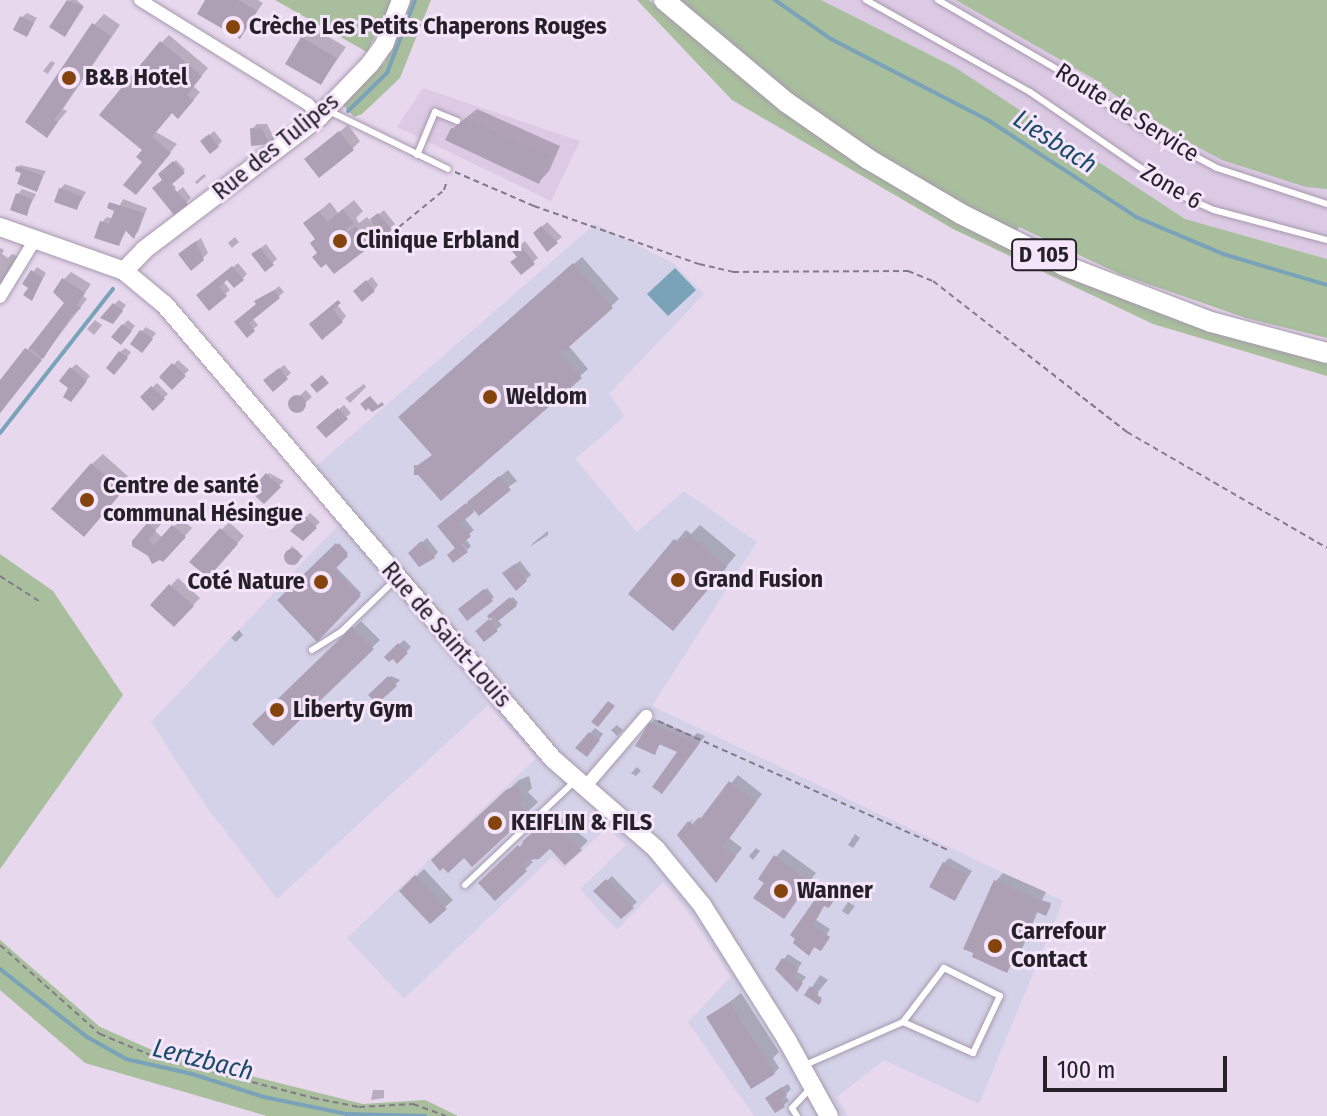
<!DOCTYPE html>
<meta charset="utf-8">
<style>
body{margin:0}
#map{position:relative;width:1327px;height:1116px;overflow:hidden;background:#e7d8ee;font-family:"Fira Sans Condensed",sans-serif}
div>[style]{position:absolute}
.commercial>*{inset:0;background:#d4d2e8}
.built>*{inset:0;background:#dccae4}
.green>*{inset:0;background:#a8be9d}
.water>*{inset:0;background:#7aa2b9}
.shadow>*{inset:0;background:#0003}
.stream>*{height:4px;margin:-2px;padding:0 2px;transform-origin:2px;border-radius:2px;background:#7aa2b9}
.building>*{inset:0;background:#aea0b4}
.round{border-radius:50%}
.path>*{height:2px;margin-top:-1px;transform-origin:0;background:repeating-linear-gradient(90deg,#847a88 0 6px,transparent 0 10px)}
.roads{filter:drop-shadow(0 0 2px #a799ad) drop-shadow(0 0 2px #a799ad)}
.lane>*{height:6px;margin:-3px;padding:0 3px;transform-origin:3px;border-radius:3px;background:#fff}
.street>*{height:12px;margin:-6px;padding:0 6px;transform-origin:6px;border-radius:6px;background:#fff}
.secondary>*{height:18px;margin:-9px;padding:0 9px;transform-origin:9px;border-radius:9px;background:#fff}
.primary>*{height:20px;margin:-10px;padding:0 10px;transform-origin:10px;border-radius:10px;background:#fff}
.dots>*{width:22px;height:22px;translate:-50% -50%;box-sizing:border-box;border:4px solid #f5e5fb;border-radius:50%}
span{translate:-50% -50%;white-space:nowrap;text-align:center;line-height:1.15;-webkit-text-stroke:6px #f5e5fb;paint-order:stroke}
.shield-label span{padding:2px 6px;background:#f5e5fb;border:2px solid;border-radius:6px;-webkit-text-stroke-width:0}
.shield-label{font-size:22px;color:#262128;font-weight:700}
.poi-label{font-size:24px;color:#262128;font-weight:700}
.left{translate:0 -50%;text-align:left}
.right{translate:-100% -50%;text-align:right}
.street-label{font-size:24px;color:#262128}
.water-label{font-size:26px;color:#194c66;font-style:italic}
.scale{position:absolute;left:1043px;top:1056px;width:184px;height:36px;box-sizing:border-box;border:4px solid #262128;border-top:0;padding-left:10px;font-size:24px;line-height:28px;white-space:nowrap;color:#262128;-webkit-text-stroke:6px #f5e5fb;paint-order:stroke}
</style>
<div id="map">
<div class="commercial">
<div style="clip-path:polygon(595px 224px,673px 263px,704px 294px,609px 394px,625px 416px,575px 459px,637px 532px,684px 491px,757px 542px,652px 706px,1063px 901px,979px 1104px,884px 1060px,837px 1097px,848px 1116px,754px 1116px,688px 1022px,731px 977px,686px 909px,663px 882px,617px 930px,580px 889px,626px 845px,607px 828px,564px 868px,552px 857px,404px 999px,347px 938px,536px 758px,488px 705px,277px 899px,206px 806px,151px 722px,344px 519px,314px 468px)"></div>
</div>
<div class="built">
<div style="clip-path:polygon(821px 0,1327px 0,1327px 259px,1185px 219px,956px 69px)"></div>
<div style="clip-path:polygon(423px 88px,580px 141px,551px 201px,397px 127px)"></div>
</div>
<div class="green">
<div style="clip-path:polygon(275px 0,393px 0,367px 52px)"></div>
<div style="clip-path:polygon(408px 0,431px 0,400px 78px,362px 114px,354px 117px,343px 105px,385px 62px)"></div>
<div style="clip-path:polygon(637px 0,649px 0,753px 87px,809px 129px,959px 223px,1327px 362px,1327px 376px,1153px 324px,953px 229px,732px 100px)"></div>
<div style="clip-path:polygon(678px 0,821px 0,956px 68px,1185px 219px,1327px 259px,1327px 338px,1246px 318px,1122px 275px,1019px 227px,1016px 232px,920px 182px,790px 95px)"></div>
<div style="clip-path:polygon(956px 0,1327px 0,1327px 189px,1306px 187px,1222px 160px,1151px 122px,1094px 79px)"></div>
<div style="clip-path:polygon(0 554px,53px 591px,123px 695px,0 869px)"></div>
<div style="clip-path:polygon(0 940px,100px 1027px,159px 1053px,363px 1104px,425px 1100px,458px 1116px,267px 1116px,85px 1063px,0 990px)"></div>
</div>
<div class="water">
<div style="clip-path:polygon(675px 268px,696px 290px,668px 316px,647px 294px)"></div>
</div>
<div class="shadow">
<div style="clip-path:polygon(70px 0,77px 0,84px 7px,69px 30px,52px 27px)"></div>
<div style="clip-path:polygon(208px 0,258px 0,263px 3px,240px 37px)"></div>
<div style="clip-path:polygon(27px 13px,37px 18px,26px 35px,22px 17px)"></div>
<div style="clip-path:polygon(104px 14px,120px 25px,63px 109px,67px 111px,47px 135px,94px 25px)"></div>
<div style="clip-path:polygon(313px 28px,346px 47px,321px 83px,303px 38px)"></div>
<div style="clip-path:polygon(169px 35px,208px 68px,193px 86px,200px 92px,186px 109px,172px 111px,156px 132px,177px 144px,143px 185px,145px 150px,161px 43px)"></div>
<div style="clip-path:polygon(51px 61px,55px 63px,48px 74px,43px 71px)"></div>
<div style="clip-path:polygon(477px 109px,560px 146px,549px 171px,539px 182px,452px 129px)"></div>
<div style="clip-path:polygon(257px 124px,267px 124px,274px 138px,270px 142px,253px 144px,252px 129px)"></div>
<div style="clip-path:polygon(348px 125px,360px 141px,352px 149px,314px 152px)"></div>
<div style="clip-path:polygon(214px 131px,222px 141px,218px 146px,203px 141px)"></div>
<div style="clip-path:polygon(176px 160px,185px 170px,171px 182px,176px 188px,167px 195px,167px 200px,183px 187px,191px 198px,175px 212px,156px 188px,165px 179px,160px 174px)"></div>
<div style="clip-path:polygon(20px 165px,46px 171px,36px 189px,18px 167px)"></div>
<div style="clip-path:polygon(204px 174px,206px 176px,197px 184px,195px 182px)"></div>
<div style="clip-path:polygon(65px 184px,86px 192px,77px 208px,60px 189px)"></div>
<div style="clip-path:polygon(22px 189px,36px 194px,26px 213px,18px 194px)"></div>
<div style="clip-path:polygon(123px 199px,147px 208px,138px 232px,134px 236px,127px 229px,119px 244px,102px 222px,107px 217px,113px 219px)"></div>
<div style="clip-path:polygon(354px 200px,363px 211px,356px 218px,359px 223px,367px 217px,371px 221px,384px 210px,395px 224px,335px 271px,320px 252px,317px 238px,305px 223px,330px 202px,338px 213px)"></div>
<div style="clip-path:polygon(547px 222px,562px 237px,547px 249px,535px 233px)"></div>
<div style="clip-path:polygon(235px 237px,239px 242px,232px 248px,228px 243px)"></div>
<div style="clip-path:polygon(201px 238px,208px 253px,203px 258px,185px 249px)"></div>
<div style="clip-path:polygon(525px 241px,538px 258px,533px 262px,514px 251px)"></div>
<div style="clip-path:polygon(266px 244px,277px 259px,266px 269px,258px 250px)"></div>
<div style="clip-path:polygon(0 248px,4px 250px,2px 254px,8px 258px,12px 254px,19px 257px,0 287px)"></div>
<div style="clip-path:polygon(582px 257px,619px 299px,568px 345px,588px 369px,442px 499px,416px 466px,434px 454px,408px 409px)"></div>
<div style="clip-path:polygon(238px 263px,247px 274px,242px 279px,228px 277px,223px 281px,230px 290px,210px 308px,220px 278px)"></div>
<div style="clip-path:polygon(37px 267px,46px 273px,31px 299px,33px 272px)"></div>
<div style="clip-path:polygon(71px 272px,91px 284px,83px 296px,87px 299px,0 413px,0 383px,66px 303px,64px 279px)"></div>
<div style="clip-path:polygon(372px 277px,378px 285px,374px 290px,361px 286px)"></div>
<div style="clip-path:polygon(279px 286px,284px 292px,252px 318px,258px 325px,247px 335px,237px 322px)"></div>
<div style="clip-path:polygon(119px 300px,126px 305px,118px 316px,114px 305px)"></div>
<div style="clip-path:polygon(336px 303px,346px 316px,342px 321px,311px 325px)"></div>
<div style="clip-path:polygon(95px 320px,102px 325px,94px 335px,87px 329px)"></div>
<div style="clip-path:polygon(128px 320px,135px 326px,126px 337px,123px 325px)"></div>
<div style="clip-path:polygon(146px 327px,156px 333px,146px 346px,142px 331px)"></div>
<div style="clip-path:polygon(125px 348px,131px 352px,119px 368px,120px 352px)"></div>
<div style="clip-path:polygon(178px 360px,189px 370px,172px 387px,162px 377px)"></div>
<div style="clip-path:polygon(76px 364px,90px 376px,81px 387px,71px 388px,71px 369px)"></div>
<div style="clip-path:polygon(284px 365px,291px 373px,273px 389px,271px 376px)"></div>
<div style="clip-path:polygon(157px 383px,168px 394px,153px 408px,142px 397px)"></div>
<div style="clip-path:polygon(364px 384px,366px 387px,350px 403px,345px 398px)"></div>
<div style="clip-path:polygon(306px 390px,312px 397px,295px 412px,289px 405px)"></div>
<div style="clip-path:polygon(344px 405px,351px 413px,326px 435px,324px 422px)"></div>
<div style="clip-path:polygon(103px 454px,132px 480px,94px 523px,92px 464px)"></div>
<div style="clip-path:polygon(508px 470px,517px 481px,464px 518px,474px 530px,465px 538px,471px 546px,467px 550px,445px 522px)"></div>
<div style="clip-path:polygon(269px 473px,284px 481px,264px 501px,256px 495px,272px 478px,269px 475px,261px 482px)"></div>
<div style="clip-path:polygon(310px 513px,320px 522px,303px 539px,293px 531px)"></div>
<div style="clip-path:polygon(156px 517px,162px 523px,155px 531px,163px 538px,181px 519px,192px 528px,171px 552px,149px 554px,148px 524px)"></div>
<div style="clip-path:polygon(229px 522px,244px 536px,215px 568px,192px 561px)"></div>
<div style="clip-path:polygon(700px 525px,736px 555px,683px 618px,631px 594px,686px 530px,691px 534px)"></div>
<div style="clip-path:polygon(548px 531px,548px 535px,531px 546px,533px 543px)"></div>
<div style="clip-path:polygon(427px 538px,438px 552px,434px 557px,410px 553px)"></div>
<div style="clip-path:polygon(339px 543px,348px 553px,335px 566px,361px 593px,317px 639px,279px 600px)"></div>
<div style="clip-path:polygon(292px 546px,303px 556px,295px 565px,285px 556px)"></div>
<div style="clip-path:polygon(520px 561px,531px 575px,516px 588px,509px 569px)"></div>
<div style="clip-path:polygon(178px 578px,200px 598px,174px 625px,153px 605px)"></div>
<div style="clip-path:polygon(487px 588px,494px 597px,489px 602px,468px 602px)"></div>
<div style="clip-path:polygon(513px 597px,518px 603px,497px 619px,502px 625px,484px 639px,482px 626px,492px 619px,489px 616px)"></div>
<div style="clip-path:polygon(361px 621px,380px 640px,273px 743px,255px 724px)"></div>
<div style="clip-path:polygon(239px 630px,243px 635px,236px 642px,231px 638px)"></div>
<div style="clip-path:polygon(404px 640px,411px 647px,397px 661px,390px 653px)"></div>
<div style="clip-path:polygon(391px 676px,400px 680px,377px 702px,371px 695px)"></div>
<div style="clip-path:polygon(655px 719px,694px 736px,697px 733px,705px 736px,669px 784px,681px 750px,661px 743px,654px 753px,650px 724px)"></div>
<div style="clip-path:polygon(617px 725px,623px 730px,617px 736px,611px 730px)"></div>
<div style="clip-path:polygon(595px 728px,603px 734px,591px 750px,578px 747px)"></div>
<div style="clip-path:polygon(637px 767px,641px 771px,636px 776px,631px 773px)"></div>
<div style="clip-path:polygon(738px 775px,762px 794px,729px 838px,742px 848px,718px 878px,680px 835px,693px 818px,690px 826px,699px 817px,702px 819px)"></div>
<div style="clip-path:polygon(529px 776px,532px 788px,528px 792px,538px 802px,472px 865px,464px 856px,444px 850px,519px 780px)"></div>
<div style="clip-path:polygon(559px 816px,588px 841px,565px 863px,550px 846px,529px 858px,533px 862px,495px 898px,481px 883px,549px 819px)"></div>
<div style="clip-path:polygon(855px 834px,860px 838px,853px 848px,848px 845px)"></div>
<div style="clip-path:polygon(756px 848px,760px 851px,753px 860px,749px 856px)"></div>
<div style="clip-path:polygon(783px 849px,816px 873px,783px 917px,766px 883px,776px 857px)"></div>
<div style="clip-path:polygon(949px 858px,972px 871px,954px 899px,944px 863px)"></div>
<div style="clip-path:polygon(424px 869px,453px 900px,430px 921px,401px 891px)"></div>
<div style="clip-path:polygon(1003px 873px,1046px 892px,1042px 900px,1051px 903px,1047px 912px,1038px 911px,1019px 956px,1007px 971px,996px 881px)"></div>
<div style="clip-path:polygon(612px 876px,637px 902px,621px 917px,596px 891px)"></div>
<div style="clip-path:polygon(829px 885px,839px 891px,837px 895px,826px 888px)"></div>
<div style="clip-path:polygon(824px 891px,835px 898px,828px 906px,825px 904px,816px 920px,830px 929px,825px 938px,829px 939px,821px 949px,815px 945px,814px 948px,815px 945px,808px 942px,812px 936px,807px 934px,799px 942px,814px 948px,809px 953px,795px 942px,798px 938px,793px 935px)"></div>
<div style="clip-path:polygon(848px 902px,855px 906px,848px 915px,842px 911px)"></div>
<div style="clip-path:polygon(788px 954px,802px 963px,796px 971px,806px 977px,796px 989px,777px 968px)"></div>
<div style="clip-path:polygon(820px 975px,828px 980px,816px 994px,822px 998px,818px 1003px,807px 995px)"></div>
<div style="clip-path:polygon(741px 993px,779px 1052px,773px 1058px,779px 1068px,774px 1073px,709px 1018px)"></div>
<div style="clip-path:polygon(788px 1084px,791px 1089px,785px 1095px,789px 1101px,776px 1111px,772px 1093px)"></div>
<div style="clip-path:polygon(373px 1090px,384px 1090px,384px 1098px,371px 1100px)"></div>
</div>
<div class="stream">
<div style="left:775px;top:0;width:68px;rotate:34.9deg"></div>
<div style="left:831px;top:39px;width:177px;rotate:27.3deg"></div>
<div style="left:988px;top:120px;width:177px;rotate:33.2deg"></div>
<div style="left:1136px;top:217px;width:95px;rotate:23deg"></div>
<div style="left:1223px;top:254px;width:109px;rotate:16.6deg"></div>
<div style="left:348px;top:111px;width:54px;rotate:-44.3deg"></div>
<div style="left:387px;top:73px;width:78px;rotate:-69deg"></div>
<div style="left:0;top:433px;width:183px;rotate:-51.9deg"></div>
<div style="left:0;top:969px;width:110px;rotate:38deg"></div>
<div style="left:87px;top:1037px;width:45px;rotate:29.4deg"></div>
<div style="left:126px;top:1059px;width:68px;rotate:12.8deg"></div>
<div style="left:192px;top:1074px;width:76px;rotate:17.7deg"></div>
<div style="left:264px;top:1097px;width:85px;rotate:11.6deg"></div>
<div style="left:347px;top:1114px;width:78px;rotate:1.5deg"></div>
</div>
<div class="building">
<div style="clip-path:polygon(67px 0,83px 6px,65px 37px,49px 27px)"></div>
<div style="clip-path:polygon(205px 0,238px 0,257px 11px,240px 39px,197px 14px)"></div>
<div style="clip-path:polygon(20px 16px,34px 23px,27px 37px,13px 30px)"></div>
<div style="clip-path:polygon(92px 23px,111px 36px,54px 120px,58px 122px,47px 138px,25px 122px)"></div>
<div style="clip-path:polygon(301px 37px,337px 58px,321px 85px,285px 64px)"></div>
<div style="clip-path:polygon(160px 41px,202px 76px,187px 95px,194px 100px,178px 119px,172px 113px,152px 137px,171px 153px,136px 195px,123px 185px,142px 162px,136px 157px,142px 150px,99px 115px)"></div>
<div style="clip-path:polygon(465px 118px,551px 156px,539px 184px,445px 140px,451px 128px,459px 131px)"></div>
<div style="clip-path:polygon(250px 128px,262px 129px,269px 144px,251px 146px)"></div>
<div style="clip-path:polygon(339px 131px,354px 150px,319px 178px,304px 159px)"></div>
<div style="clip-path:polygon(209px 134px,219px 147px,210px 154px,200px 141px)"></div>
<div style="clip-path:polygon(173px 161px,185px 173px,171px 185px,188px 204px,174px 215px,152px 188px,162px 180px,158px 174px)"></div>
<div style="clip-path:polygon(16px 166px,43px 176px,37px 192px,17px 184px,21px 173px,15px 171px)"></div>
<div style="clip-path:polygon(59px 188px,82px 196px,77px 210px,54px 202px)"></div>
<div style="clip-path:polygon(16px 193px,32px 199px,27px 216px,10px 210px)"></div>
<div style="clip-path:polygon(109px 202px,144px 213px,134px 239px,125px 230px,119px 246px,94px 238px,100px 221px,109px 224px,114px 211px,107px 208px)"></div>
<div style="clip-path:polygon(343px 209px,354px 223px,346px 229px,348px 232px,356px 226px,371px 246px,334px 274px,326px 264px,321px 268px,312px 257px,317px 253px,310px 243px,315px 239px,303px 223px,319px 211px,327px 222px)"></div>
<div style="clip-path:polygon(378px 213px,392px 230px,383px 237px,370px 219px)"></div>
<div style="clip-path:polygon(541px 226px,558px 243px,547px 252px,533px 233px)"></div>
<div style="clip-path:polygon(196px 241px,204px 260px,191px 271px,178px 254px)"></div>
<div style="clip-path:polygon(520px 244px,535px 264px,521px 275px,510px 262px,517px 257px,512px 251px)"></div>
<div style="clip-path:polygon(260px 248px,274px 265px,265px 272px,251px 254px)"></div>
<div style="clip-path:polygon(573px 263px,613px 308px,561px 354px,582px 378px,441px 501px,418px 475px,414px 475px,414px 465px,419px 466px,432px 455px,398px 417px)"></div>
<div style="clip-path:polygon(232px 266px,244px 280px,234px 288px,227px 280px,219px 287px,227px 296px,209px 311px,196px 295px)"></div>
<div style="clip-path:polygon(31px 270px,43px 278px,32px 301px,23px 295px,28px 288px,22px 284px)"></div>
<div style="clip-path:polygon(62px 278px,85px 293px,77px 305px,81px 308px,71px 316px,43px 359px,29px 348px,64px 303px,53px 292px)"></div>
<div style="clip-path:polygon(366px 280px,375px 291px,362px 302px,353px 291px)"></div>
<div style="clip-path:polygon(274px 290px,280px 298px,249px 323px,255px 331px,247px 338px,234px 322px,256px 304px,254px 301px)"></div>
<div style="clip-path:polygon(338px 300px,341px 303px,333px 309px,343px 322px,322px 340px,309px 324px)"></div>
<div style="clip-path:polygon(113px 303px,123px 311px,113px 324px,100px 318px)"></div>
<div style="clip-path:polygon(122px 324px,132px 331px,121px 345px,111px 337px)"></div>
<div style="clip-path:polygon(140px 330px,153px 339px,142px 353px,130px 344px)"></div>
<div style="clip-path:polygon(25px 348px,42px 360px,0 413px,0 380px)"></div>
<div style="clip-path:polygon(119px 351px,128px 358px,114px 375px,106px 368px)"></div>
<div style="clip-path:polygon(172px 363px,186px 376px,172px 390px,159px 377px)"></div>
<div style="clip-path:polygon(70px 367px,87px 381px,71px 402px,63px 397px,68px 388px,59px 381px)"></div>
<div style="clip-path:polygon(279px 368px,288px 379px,273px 392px,263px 380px)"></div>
<div style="clip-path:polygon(322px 375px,329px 383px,317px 393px,310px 385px)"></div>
<div style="clip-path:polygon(151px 386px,165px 399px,153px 411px,140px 397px)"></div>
<div class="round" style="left:288px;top:395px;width:18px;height:18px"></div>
<div style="clip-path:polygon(370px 396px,378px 405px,382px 402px,384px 405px,372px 412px,368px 408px,366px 411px,360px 404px)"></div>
<div style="clip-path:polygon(338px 408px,348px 419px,326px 438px,316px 427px)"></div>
<div style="clip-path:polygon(91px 463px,123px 491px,84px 537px,51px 509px)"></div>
<div style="clip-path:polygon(266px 473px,281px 487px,264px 504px,254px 495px,262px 486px,258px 482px)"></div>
<div style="clip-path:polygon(499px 476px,511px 490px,479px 516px,467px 502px)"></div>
<div style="clip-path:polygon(466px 503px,474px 512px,461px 523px,471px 536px,462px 544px,468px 552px,453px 563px,447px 555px,455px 548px,437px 526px)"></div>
<div style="clip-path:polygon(304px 516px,317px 528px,303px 541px,290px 531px)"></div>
<div style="clip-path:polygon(147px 523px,156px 531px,149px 540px,154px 545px,172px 525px,186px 537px,163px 562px,160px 560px,152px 564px,148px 556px,132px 546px,132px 541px)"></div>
<div style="clip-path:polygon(220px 528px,238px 544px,208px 578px,189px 562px)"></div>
<div style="clip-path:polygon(688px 534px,727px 567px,673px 631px,628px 594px,674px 539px,680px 543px)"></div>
<div style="clip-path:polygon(421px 541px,435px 558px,419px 567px,408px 553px)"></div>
<div style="clip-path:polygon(336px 543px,348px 556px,335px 569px,361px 596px,317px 642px,277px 600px)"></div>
<div class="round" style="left:284px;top:549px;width:16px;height:16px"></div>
<div style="clip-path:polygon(515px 564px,527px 581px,516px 591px,502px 573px)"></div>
<div style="clip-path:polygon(169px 584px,194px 606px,174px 627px,150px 605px)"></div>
<div style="clip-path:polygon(484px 589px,493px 601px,467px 621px,458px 609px)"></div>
<div style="clip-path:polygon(510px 597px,517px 606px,498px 621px,494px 616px,489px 619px,487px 616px)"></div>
<div style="clip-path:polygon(489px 619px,498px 631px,484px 642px,475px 631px)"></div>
<div style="clip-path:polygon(352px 627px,374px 649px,273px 746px,252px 724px)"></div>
<div style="clip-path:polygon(398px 643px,408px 653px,397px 664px,393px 659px,389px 662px,384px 657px)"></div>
<div style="clip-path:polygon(388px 676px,397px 686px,377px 704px,368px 695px)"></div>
<div style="clip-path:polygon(608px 701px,615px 706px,598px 727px,591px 722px)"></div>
<div style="clip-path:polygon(649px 723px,699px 744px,662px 794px,652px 787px,677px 752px,659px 744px,655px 755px,635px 746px)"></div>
<div style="clip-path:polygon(589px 732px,600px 740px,587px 757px,575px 748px)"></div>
<div style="clip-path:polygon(729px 781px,756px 802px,723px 847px,736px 856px,716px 883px,677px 835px,688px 821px,695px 826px)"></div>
<div style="clip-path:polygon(518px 785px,522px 801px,519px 804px,529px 814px,472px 867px,464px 858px,448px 873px,443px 868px,440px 871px,431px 860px,506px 790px)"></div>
<div style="clip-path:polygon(551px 823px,582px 850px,565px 865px,550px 849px,539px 859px,527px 860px,522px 865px,527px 871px,495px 901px,478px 883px,518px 845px,521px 848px,523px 841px,539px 826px)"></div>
<div style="clip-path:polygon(774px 855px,810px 882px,784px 919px,753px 898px,764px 883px,758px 879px)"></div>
<div style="clip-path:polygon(943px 862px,968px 876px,955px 901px,929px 887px)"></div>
<div style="clip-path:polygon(415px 875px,447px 909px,430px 924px,399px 891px)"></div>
<div style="clip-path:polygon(606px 879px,634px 908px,621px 919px,593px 891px)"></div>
<div style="clip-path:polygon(994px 880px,1051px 905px,1046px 916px,1035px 911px,1007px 973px,972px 957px,973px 953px,963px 949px)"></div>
<div style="clip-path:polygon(823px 888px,836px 897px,829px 908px,824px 906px,813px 925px,830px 937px,821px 951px,814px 947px,809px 956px,793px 943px,795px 939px,790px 935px)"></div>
<div style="clip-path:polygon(782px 958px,799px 969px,793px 977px,803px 983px,797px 992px,775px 969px)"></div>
<div style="clip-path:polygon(810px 986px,819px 992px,816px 997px,822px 1000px,819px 1005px,804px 995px)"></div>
<div style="clip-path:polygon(730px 1002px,775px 1074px,751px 1089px,706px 1017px)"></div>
<div style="clip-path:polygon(782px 1087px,787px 1095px,781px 1099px,785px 1107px,775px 1113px,765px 1098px)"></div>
</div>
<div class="path">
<div style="left:455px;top:172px;width:86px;rotate:23.3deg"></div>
<div style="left:534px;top:206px;width:175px;rotate:19.4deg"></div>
<div style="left:699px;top:264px;width:35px;rotate:13deg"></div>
<div style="left:733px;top:272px;width:175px;rotate:-0.3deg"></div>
<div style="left:908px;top:271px;width:27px;rotate:22deg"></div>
<div style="left:933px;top:281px;width:246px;rotate:37.9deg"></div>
<div style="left:1127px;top:432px;width:231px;rotate:30.1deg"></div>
<div style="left:399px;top:227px;width:58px;rotate:-39.4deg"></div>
<div style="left:444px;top:190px;width:10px;rotate:-73deg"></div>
<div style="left:0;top:576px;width:50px;rotate:32.7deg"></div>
<div style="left:658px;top:721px;width:317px;rotate:24deg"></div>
<div style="left:0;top:945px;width:134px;rotate:41.7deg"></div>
<div style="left:100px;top:1034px;width:60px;rotate:22.7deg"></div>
<div style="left:155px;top:1057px;width:163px;rotate:14.5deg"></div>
<div style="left:313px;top:1098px;width:47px;rotate:11.1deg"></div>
<div style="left:359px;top:1107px;width:54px;rotate:-3.2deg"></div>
<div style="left:413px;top:1104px;width:35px;rotate:20deg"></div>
</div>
<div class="roads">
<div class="lane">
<div style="left:866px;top:0;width:188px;rotate:29.3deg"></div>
<div style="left:1030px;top:92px;width:182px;rotate:34.5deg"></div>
<div style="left:1180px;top:195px;width:37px;rotate:24deg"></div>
<div style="left:1214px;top:210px;width:117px;rotate:14.9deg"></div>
<div style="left:938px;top:0;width:147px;rotate:30.2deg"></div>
<div style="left:1065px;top:74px;width:88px;rotate:35.3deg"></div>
<div style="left:1137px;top:125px;width:91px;rotate:28.3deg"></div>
<div style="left:1217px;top:168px;width:116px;rotate:18.1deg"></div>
<div style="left:329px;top:111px;width:132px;rotate:26deg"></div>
<div style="left:417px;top:155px;width:47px;rotate:-67.3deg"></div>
<div style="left:435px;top:112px;width:24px;rotate:22deg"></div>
<div style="left:312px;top:650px;width:34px;rotate:-32deg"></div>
<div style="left:341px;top:632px;width:78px;rotate:-44deg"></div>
<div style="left:465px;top:885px;width:150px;rotate:-43.4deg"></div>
<div style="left:805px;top:1065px;width:107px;rotate:-23.7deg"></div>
<div style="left:903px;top:1022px;width:77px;rotate:23.9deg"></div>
<div style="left:973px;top:1053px;width:63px;rotate:-64.7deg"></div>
<div style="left:1000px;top:996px;width:63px;rotate:-153.4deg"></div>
<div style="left:944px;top:968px;width:68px;rotate:127.2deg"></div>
<div style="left:797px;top:1116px;width:9px;rotate:-122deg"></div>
<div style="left:792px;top:1108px;width:26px;rotate:-47deg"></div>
</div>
<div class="street">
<div style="left:140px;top:0;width:198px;rotate:31.8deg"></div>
<div style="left:308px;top:104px;width:17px;rotate:50deg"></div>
<div style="left:0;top:297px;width:69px;rotate:-58.6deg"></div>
<div style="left:585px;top:787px;width:94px;rotate:-49.3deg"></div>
</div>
<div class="secondary">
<div style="left:0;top:227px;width:132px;rotate:19.5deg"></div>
<div style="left:124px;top:271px;width:53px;rotate:39.7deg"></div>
<div style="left:165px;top:305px;width:597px;rotate:49.48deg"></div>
<div style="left:553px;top:759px;width:137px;rotate:41.1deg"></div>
<div style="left:656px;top:849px;width:72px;rotate:50.6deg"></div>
<div style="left:702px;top:905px;width:160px;rotate:57.8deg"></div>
<div style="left:787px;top:1040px;width:87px;rotate:61.1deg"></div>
<div style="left:124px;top:271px;width:29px;rotate:-46deg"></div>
<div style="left:144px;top:250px;width:220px;rotate:-37.2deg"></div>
<div style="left:319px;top:117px;width:74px;rotate:-46.1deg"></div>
<div style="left:370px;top:64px;width:24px;rotate:-54deg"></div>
<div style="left:384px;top:45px;width:48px;rotate:-69.3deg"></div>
</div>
<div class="primary">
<div style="left:664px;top:0;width:159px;rotate:39.9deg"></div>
<div style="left:786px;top:102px;width:100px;rotate:34.8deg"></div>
<div style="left:868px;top:159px;width:108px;rotate:30.6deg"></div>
<div style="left:961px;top:214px;width:116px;rotate:26.6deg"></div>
<div style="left:1065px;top:266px;width:156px;rotate:21deg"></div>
<div style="left:1211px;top:322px;width:120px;rotate:15deg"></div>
</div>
</div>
<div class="dots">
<div style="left:233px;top:27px;background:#85440d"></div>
<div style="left:69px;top:78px;background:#85440d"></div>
<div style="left:340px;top:241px;background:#85440d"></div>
<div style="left:490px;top:397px;background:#85440d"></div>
<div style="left:87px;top:500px;background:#85440d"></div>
<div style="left:678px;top:580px;background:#85440d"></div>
<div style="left:321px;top:582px;background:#85440d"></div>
<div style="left:277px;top:710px;background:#85440d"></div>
<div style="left:495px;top:823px;background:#85440d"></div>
<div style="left:781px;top:891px;background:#85440d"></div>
<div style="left:995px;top:946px;background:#85440d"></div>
</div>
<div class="shield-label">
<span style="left:1044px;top:255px">D 105</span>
</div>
<div class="poi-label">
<span class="left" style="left:249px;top:27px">Crèche Les Petits Chaperons Rouges</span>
<span class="left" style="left:85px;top:78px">B&amp;B Hotel</span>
<span class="left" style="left:356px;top:241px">Clinique Erbland</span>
<span class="left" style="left:506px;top:397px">Weldom</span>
<span class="left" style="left:103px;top:500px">Centre de santé<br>communal Hésingue</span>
<span class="left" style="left:694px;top:580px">Grand Fusion</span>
<span class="right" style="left:305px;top:582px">Coté Nature</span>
<span class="left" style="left:293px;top:710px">Liberty Gym</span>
<span class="left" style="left:511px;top:823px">KEIFLIN &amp; FILS</span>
<span class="left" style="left:797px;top:891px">Wanner</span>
<span class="left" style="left:1011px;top:946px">Carrefour<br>Contact</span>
</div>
<div class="street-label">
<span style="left:1127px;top:113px;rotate:32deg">Route de Service</span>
<span style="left:276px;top:147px;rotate:-39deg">Rue des Tulipes</span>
<span style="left:1171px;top:187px;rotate:30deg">Zone 6</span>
<span style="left:446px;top:635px;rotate:49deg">Rue de Saint-Louis</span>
</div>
<div class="water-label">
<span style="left:1055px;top:142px;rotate:33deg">Liesbach</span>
<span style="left:203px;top:1060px;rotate:14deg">Lertzbach</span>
</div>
<div class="scale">100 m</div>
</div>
